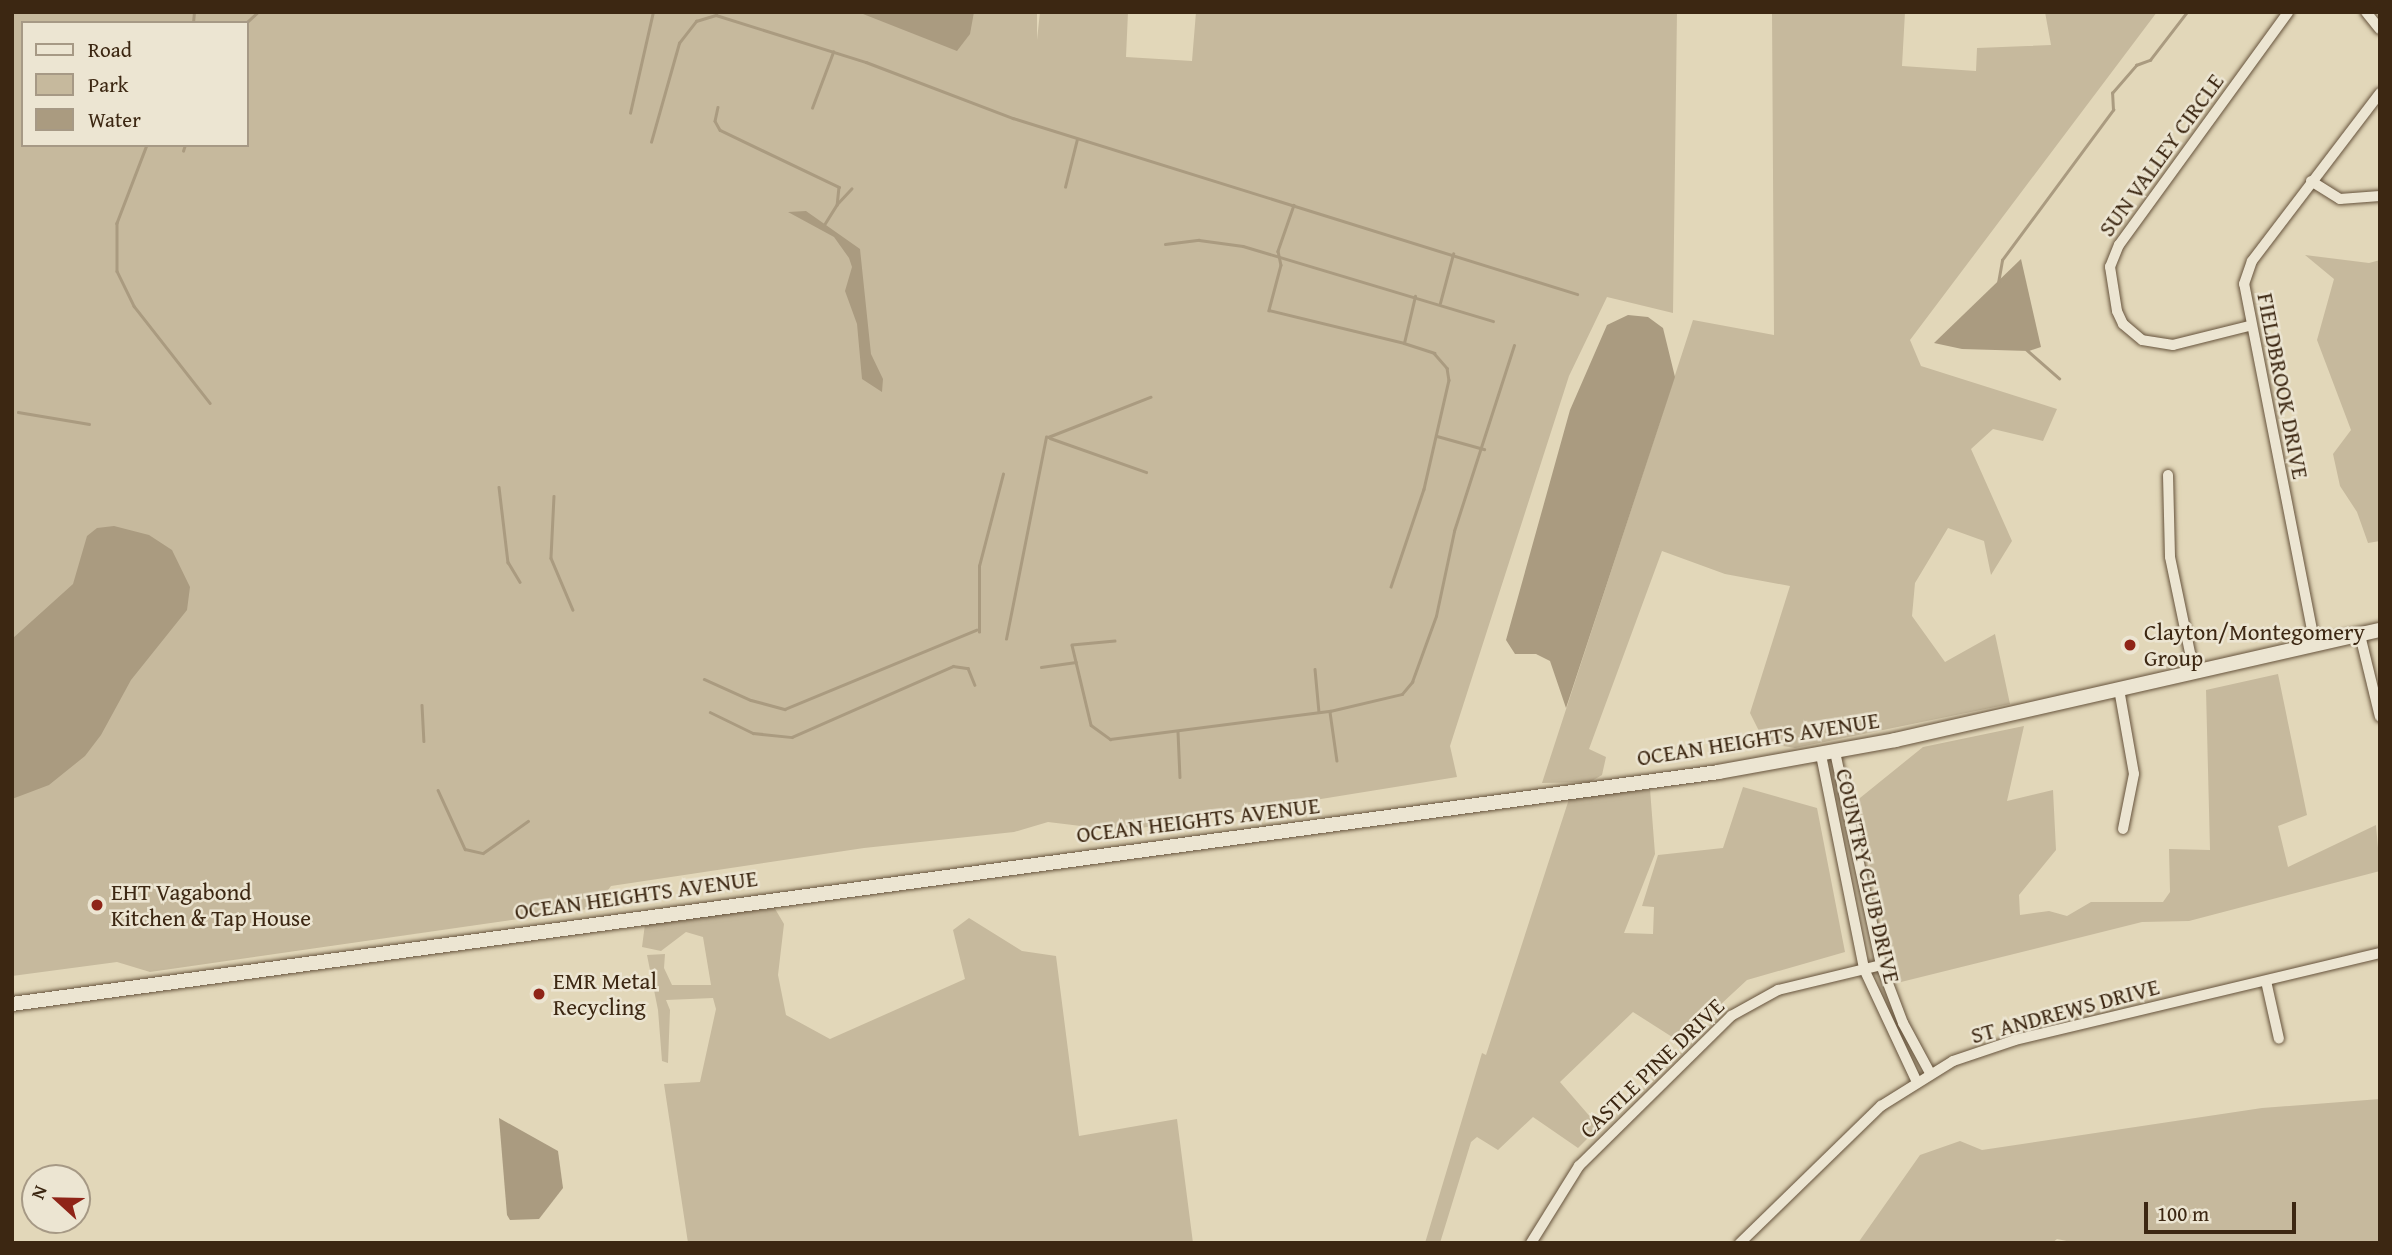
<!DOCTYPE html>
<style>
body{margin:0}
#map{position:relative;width:2392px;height:1255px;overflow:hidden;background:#e2d7b9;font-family:"Gentium Book Plus",serif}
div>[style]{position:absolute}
.green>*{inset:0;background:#c6b99d}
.water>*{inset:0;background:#aa9b80}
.stream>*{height:2.5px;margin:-1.25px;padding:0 1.25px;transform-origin:1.25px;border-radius:1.25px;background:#aa9b80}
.roads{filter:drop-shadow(0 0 2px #66533c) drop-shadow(0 0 2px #66533c)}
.street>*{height:10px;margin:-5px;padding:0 5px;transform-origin:5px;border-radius:5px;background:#ece5d2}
.secondary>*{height:14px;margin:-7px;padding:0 7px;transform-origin:7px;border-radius:7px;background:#ece5d2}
.dots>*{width:19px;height:19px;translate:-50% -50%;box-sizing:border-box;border:4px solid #ece5d2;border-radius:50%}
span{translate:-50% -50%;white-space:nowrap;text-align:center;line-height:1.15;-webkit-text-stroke:5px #ece5d2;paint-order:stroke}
.street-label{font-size:23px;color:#3c2712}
.poi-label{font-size:23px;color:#3c2712}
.left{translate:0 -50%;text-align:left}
.frame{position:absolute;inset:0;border:14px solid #3c2712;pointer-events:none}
.legend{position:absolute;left:21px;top:21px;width:228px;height:126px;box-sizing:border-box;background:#ece5d2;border:2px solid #a69985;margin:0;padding:9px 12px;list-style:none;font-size:21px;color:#3c2712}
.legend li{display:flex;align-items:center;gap:14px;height:35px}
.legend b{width:35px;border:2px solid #a69985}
.north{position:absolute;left:21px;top:1164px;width:70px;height:70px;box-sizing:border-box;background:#ece5d2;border:2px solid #a69985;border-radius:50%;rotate:292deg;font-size:19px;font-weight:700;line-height:28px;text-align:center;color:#3c2712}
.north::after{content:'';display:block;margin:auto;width:24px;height:32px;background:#8f2418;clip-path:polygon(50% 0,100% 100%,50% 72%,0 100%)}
.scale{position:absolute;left:2144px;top:1202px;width:152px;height:32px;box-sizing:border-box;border:4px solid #3c2712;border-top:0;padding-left:9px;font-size:21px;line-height:24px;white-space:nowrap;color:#3c2712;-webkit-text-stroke:5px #ece5d2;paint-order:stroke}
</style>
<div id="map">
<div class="green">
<div style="clip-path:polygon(evenodd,12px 12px,1037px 12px,1037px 40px,1040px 12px,1128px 12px,1126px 57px,1192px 61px,1196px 12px,1677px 12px,1673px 313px,1607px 297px,1569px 376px,1450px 746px,1457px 777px,1122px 831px,1048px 822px,1014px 832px,864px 848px,611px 886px,595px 908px,150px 972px,117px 962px,12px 976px,12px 12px,23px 23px,247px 23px,247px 145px,23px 145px,23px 23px)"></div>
<div style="clip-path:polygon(1772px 12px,1905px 12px,1902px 66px,1976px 71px,1977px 48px,2051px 45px,2045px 12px,2157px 12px,1910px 340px,1921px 366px,2057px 409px,2043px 441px,1993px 429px,1971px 449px,2012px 541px,1991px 575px,1984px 541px,1948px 528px,1915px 583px,1912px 616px,1945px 662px,1995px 634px,2010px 704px,1795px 748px,1765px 743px,1750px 713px,1790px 586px,1725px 574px,1662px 551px,1589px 749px,1606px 757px,1602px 775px,1590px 782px,1542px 783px,1693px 320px,1774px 335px)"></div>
<div style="clip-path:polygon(2305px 255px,2369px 263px,2380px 260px,2380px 541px,2368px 543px,2357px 512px,2340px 486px,2333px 454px,2351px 430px,2317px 340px,2334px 279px)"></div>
<div style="clip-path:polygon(2278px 674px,2307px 815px,2278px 826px,2288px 867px,2376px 825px,2380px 871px,2189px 921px,2142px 922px,1901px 982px,1891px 959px,1855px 802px,1923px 747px,2024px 726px,2007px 801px,2053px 790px,2056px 850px,2019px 895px,2020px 915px,2049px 911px,2067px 916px,2091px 902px,2163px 902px,2170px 892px,2169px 849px,2210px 850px,2206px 690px)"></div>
<div style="clip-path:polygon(1743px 787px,1817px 808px,1845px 952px,1747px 980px,1680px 1042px,1633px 1012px,1560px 1082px,1599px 1127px,1578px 1148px,1533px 1117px,1498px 1150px,1477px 1137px,1471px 1142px,1440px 1243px,1425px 1243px,1482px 1053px,1486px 1055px,1569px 799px,1650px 789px,1655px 854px,1624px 933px,1653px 934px,1654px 907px,1642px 906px,1658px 855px,1723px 848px)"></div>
<div style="clip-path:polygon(774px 907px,784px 924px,778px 975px,786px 1015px,830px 1039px,965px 979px,953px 930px,969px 918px,1022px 951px,1056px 956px,1079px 1136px,1177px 1119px,1193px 1243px,688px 1243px,664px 1084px,700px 1082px,716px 1009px,713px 998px,666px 1000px,670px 1010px,668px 1063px,662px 1061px,658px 1010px,647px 955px,665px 954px,664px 968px,672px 985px,711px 985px,703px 937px,686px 932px,661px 951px,642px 947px,645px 924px)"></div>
<div style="clip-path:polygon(2380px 1099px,2380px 1243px,2076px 1243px,2057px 1239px,2052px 1243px,1858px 1243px,1920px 1155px,1960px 1141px,1982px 1150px,2262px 1108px)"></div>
</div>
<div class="water">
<div style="clip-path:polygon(858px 12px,974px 12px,970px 34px,957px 51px)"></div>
<div style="clip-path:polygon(806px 211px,860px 249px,871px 354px,883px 379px,882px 392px,862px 379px,857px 324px,845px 291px,852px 267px,849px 258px,834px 237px,788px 212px)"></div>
<div style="clip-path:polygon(2021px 259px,2041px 347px,2029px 351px,1962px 349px,1934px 343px)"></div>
<div style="clip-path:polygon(1628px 315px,1648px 317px,1663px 328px,1675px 377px,1566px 708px,1550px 661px,1536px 654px,1515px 654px,1506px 640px,1570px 410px,1607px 325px)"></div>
<div style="clip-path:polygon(114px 526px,149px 535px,172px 550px,190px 587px,187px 610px,131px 680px,101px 735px,85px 756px,49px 785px,12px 799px,12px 639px,73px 584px,87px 536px,97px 528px)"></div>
<div style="clip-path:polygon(499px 1118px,558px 1151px,563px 1188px,539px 1219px,510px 1220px,507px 1215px)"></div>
</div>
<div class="stream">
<div style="left:193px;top:23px;width:11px;rotate:-85deg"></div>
<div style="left:246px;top:23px;width:16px;rotate:-43deg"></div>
<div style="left:718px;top:107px;width:14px;rotate:102deg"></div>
<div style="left:715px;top:121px;width:10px;rotate:61deg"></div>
<div style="left:720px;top:130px;width:132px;rotate:25.6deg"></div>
<div style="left:839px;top:187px;width:18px;rotate:96deg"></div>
<div style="left:837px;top:205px;width:22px;rotate:122deg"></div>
<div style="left:812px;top:108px;width:60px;rotate:-69.4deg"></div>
<div style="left:630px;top:113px;width:104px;rotate:-77.2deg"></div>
<div style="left:651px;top:142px;width:103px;rotate:-74.2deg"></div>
<div style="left:679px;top:43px;width:28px;rotate:-52deg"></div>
<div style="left:696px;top:21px;width:21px;rotate:-17deg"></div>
<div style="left:716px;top:15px;width:157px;rotate:17.4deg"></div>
<div style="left:866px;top:62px;width:157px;rotate:20.9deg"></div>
<div style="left:1013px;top:118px;width:591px;rotate:17.33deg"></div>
<div style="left:147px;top:145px;width:84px;rotate:111deg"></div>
<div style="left:117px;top:223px;width:48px;rotate:90deg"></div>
<div style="left:117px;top:271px;width:39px;rotate:64deg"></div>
<div style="left:134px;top:306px;width:123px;rotate:51.9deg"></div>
<div style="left:183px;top:151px;width:6px;rotate:-72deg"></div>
<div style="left:1065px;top:187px;width:49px;rotate:-76deg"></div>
<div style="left:837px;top:204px;width:21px;rotate:-47deg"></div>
<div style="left:1294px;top:205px;width:49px;rotate:109.2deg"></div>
<div style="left:1278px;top:251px;width:14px;rotate:78deg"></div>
<div style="left:1281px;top:265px;width:47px;rotate:104.9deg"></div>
<div style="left:1269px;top:310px;width:139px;rotate:13.7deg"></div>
<div style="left:1404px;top:343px;width:32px;rotate:18deg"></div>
<div style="left:1434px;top:353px;width:20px;rotate:49deg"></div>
<div style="left:1447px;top:368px;width:12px;rotate:81deg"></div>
<div style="left:1449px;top:380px;width:112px;rotate:102.9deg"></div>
<div style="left:1424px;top:489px;width:103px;rotate:108.6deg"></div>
<div style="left:1165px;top:244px;width:34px;rotate:-7deg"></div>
<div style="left:1199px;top:240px;width:44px;rotate:7.8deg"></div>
<div style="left:1243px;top:246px;width:261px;rotate:16.7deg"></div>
<div style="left:1998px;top:283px;width:23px;rotate:-80deg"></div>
<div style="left:2002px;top:260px;width:187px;rotate:-53.5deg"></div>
<div style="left:2113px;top:110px;width:17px;rotate:-93deg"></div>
<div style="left:2112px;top:93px;width:37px;rotate:-49deg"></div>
<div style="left:2136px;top:65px;width:15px;rotate:-20deg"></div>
<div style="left:2150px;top:60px;width:61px;rotate:-52.4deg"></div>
<div style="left:1440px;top:303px;width:51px;rotate:-75.1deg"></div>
<div style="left:1404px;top:343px;width:48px;rotate:-76.8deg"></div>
<div style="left:2027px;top:350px;width:43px;rotate:41.2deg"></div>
<div style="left:18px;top:412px;width:72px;rotate:9.6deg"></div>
<div style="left:1437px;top:436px;width:49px;rotate:15.5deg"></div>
<div style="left:1048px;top:437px;width:110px;rotate:-21.4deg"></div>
<div style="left:1050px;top:438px;width:102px;rotate:19.5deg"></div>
<div style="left:499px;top:487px;width:76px;rotate:83.2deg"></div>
<div style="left:508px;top:562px;width:23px;rotate:59deg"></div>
<div style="left:554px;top:496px;width:62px;rotate:92.8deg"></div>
<div style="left:551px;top:558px;width:56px;rotate:67.1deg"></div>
<div style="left:979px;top:632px;width:66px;rotate:-90deg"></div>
<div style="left:979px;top:566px;width:95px;rotate:-75.4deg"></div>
<div style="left:1006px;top:639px;width:206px;rotate:-78.8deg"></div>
<div style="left:1115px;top:641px;width:43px;rotate:174.7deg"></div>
<div style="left:1072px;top:645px;width:82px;rotate:76.6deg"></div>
<div style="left:1091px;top:725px;width:24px;rotate:36deg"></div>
<div style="left:1110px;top:739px;width:222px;rotate:-7.3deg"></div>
<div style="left:1330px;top:711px;width:74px;rotate:-13.3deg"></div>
<div style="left:1402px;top:694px;width:16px;rotate:-50deg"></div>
<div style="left:1412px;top:682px;width:70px;rotate:-70deg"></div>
<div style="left:1436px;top:616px;width:87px;rotate:-78deg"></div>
<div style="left:1454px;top:531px;width:195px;rotate:-72.1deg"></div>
<div style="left:1041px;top:667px;width:35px;rotate:-8deg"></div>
<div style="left:1315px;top:669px;width:43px;rotate:84.7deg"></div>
<div style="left:704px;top:679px;width:51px;rotate:24.1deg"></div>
<div style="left:751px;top:700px;width:35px;rotate:15deg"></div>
<div style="left:785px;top:709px;width:207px;rotate:-22.5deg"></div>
<div style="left:422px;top:705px;width:36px;rotate:87deg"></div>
<div style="left:710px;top:712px;width:48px;rotate:26deg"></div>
<div style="left:753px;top:733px;width:39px;rotate:6deg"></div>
<div style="left:792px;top:737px;width:176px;rotate:-23.8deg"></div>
<div style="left:953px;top:666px;width:15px;rotate:8deg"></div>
<div style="left:968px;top:668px;width:18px;rotate:68deg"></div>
<div style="left:1330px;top:712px;width:49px;rotate:81.9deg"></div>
<div style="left:1178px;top:732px;width:45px;rotate:87.5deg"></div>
<div style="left:438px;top:790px;width:65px;rotate:65.4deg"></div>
<div style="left:465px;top:849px;width:18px;rotate:13deg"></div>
<div style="left:483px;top:853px;width:55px;rotate:-35.4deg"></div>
</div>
<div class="roads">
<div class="street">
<div style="left:2366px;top:12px;width:22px;rotate:51deg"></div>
<div style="left:2311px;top:181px;width:34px;rotate:32deg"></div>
<div style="left:2340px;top:199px;width:40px;rotate:-4.3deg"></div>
<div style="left:2249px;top:326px;width:78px;rotate:166deg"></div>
<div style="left:2173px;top:345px;width:31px;rotate:-171deg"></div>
<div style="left:2142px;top:340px;width:25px;rotate:-140deg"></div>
<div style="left:2123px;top:324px;width:14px;rotate:-115deg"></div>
<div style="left:2117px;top:311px;width:45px;rotate:-99deg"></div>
<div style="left:2110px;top:267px;width:24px;rotate:-68deg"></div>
<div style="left:2119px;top:245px;width:288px;rotate:-54deg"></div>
<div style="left:2168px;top:475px;width:82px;rotate:88.6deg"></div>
<div style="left:2170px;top:557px;width:117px;rotate:78.2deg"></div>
<div style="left:2360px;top:635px;width:84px;rotate:76.3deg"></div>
<div style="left:2315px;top:645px;width:368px;rotate:-101.1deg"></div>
<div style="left:2244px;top:284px;width:24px;rotate:-71deg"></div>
<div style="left:2252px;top:261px;width:211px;rotate:-52.7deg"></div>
<div style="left:2119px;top:689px;width:86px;rotate:80deg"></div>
<div style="left:2134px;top:774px;width:56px;rotate:101.3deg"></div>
<div style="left:1835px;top:752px;width:218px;rotate:77.8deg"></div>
<div style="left:1881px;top:965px;width:62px;rotate:69.2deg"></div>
<div style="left:1903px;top:1023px;width:57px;rotate:61.6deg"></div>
<div style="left:1821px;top:755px;width:218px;rotate:78.6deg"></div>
<div style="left:1864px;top:969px;width:123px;rotate:64.9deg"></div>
<div style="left:2266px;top:981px;width:59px;rotate:77.4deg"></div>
<div style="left:1531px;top:1243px;width:91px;rotate:-58.1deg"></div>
<div style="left:1579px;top:1166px;width:214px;rotate:-44.6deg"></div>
<div style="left:1731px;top:1016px;width:54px;rotate:-29deg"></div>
<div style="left:1778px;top:990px;width:106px;rotate:-13.6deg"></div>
<div style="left:1740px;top:1243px;width:197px;rotate:-44.2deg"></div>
<div style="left:1881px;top:1106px;width:85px;rotate:-32deg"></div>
<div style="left:1953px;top:1061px;width:65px;rotate:-18.7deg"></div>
<div style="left:2015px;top:1040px;width:375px;rotate:-13.4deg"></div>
</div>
<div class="secondary">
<div style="left:12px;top:1004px;width:1722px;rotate:-7.74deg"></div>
<div style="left:1718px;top:772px;width:180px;rotate:-10.2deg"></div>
<div style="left:1895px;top:740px;width:497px;rotate:-12.8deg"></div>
</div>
</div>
<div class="dots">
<div style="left:2130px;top:645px;background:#8f2418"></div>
<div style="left:97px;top:905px;background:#8f2418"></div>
<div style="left:539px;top:994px;background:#8f2418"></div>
</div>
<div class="street-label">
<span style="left:2161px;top:155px;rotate:-54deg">SUN VALLEY CIRCLE</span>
<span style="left:2283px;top:386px;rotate:79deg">FIELDBROOK DRIVE</span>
<span style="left:1758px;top:739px;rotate:-9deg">OCEAN HEIGHTS AVENUE</span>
<span style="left:1198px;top:820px;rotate:-7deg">OCEAN HEIGHTS AVENUE</span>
<span style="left:1868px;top:876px;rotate:77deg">COUNTRY CLUB DRIVE</span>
<span style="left:636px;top:895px;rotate:-8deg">OCEAN HEIGHTS AVENUE</span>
<span style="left:2065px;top:1011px;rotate:-15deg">ST ANDREWS DRIVE</span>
<span style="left:1652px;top:1068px;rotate:-44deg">CASTLE PINE DRIVE</span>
</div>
<div class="poi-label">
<span class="left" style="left:2144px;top:645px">Clayton/Montegomery<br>Group</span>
<span class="left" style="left:111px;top:905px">EHT Vagabond<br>Kitchen &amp; Tap House</span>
<span class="left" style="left:553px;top:994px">EMR Metal<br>Recycling</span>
</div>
<div class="frame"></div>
<ul class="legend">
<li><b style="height:9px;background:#ece5d2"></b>Road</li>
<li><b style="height:19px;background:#c6b99d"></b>Park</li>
<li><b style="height:19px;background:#aa9b80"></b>Water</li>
</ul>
<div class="north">N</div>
<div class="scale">100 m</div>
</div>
